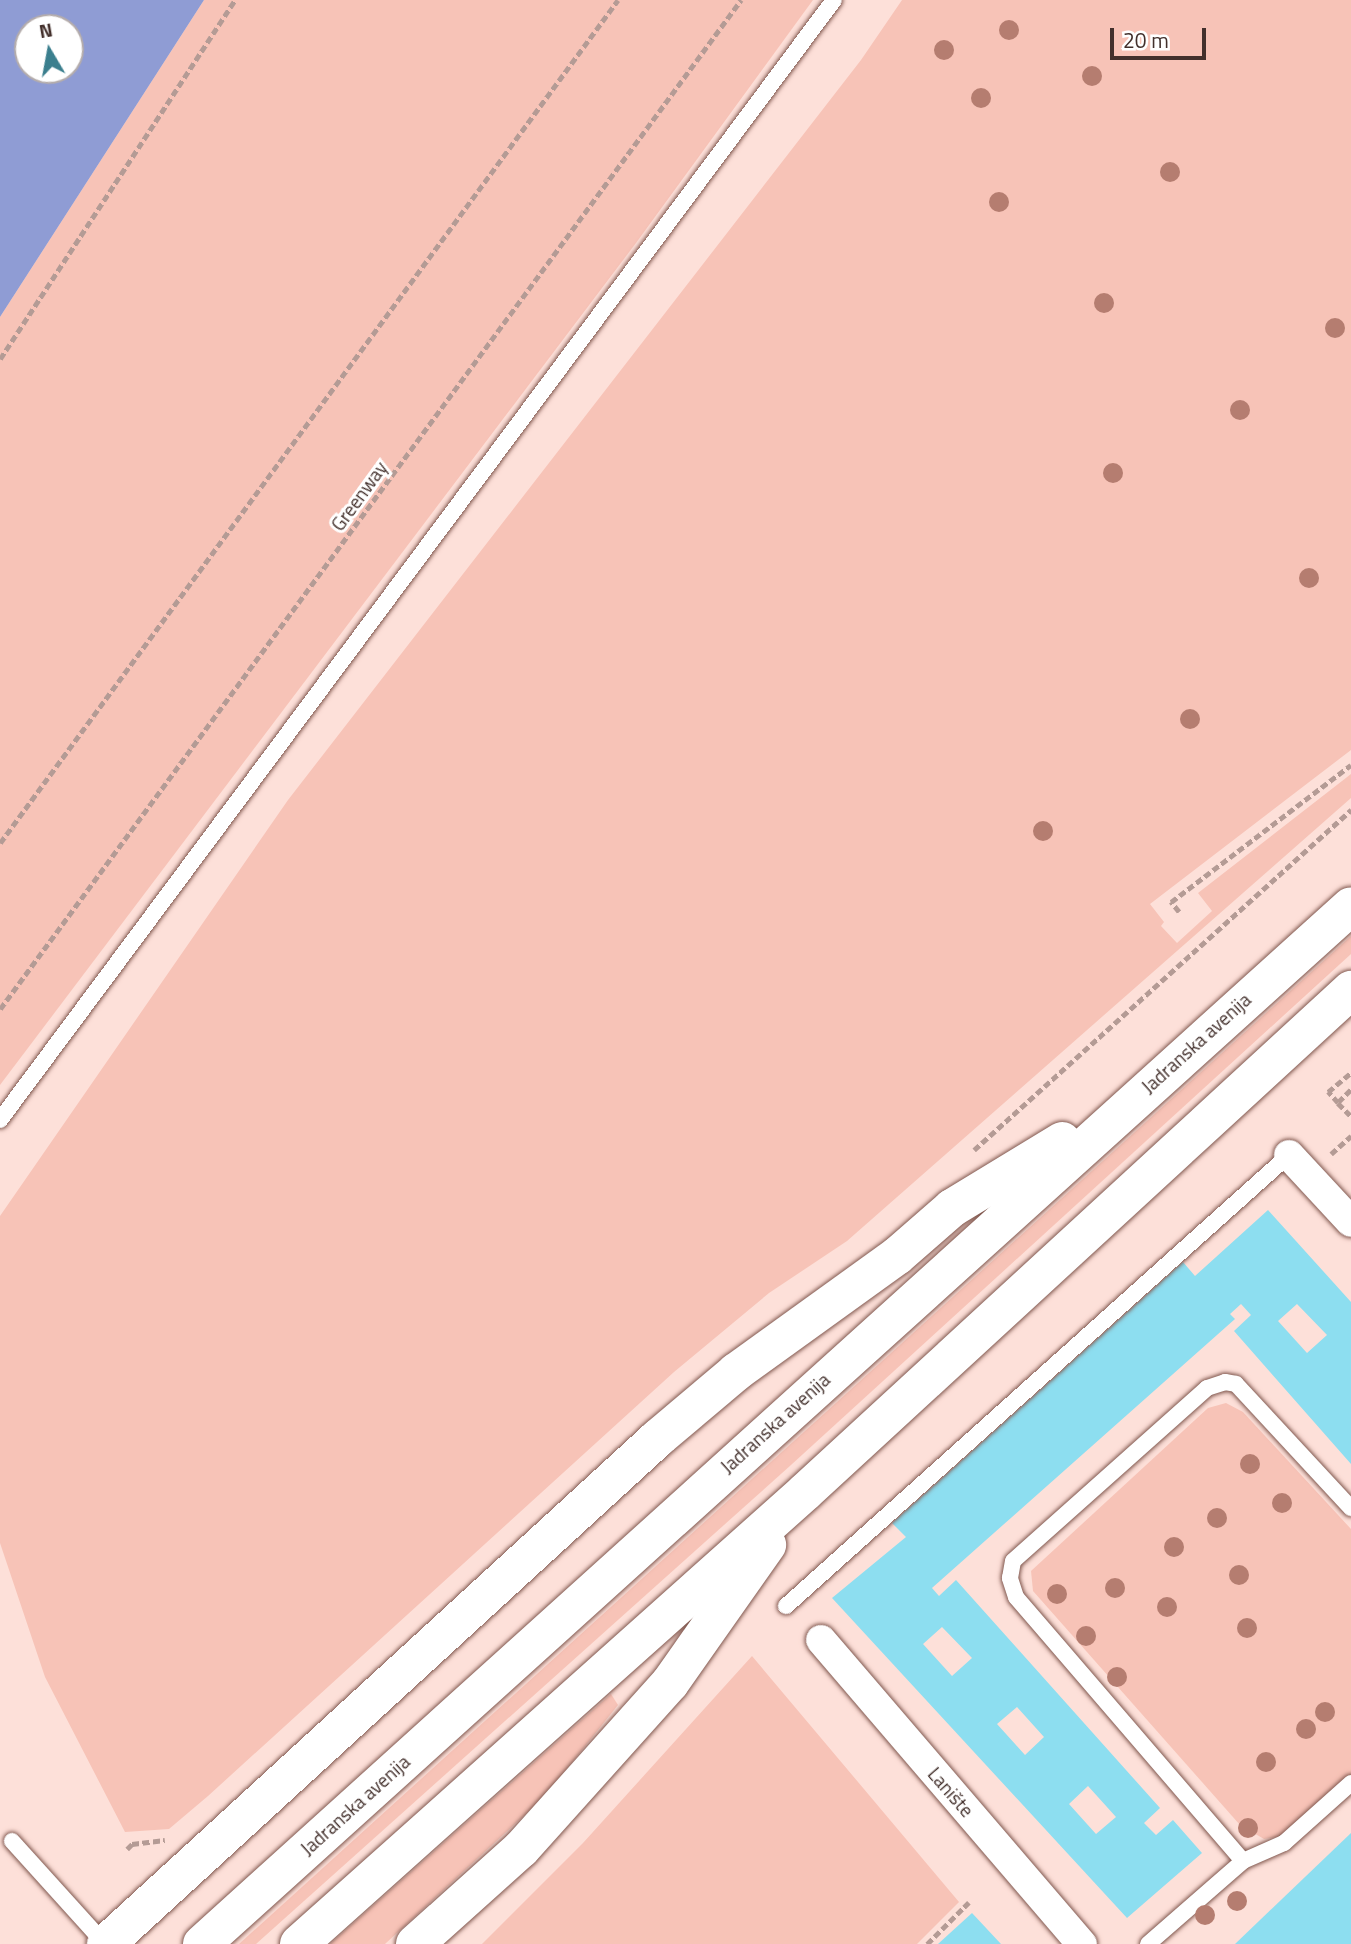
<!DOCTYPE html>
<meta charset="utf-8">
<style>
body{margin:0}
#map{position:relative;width:1351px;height:1944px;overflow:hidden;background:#fde0d9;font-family:"Titillium Web",sans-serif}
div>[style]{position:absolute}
.green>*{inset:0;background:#f7c3b7}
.water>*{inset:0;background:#8f9cd4}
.building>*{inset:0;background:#8ddef0}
.path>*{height:4.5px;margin-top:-2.25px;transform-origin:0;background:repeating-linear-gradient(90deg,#b49b95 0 7px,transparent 0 10.5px)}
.roads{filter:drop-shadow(0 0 2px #80574e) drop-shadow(0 0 2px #80574e)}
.service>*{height:16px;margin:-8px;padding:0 8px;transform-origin:8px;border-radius:8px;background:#fff}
.minor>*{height:30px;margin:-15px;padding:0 15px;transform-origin:15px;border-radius:15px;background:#fff}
.secondary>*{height:38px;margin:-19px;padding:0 19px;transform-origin:19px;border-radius:19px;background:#fff}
.trees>*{width:20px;height:20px;margin:-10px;border-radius:50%;background:#b57d70}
span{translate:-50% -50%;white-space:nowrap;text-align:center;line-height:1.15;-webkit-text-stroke:6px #fff;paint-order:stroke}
.street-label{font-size:19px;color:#43302c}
.north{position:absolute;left:14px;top:14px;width:70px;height:70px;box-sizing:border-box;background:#fff;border:2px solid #b4acab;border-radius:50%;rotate:350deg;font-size:19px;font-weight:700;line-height:28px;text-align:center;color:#43302c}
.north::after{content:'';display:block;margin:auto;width:24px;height:32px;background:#3b7f8e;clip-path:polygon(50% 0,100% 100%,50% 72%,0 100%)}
.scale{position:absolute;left:1110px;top:28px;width:96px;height:32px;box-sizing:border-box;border:4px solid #43302c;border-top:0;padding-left:9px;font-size:21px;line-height:24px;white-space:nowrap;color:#43302c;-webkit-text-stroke:5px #fff;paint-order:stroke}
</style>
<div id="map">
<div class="green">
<div style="clip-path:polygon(204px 0,813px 0,636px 243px,0 1085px,0 317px)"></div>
<div style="clip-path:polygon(902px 0,1351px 0,1351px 750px,1150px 904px,1164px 922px,1161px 926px,1177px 943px,1212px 911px,1198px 893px,1351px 774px,1351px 798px,847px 1241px,769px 1293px,674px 1372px,208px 1796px,169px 1829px,125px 1832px,45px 1677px,0 1543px,0 1216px,288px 800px,861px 60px)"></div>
<div style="clip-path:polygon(1351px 936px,1351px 954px,791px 1465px,256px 1944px,239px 1944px)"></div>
<div style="clip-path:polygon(1226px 1403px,1243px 1412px,1351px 1529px,1351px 1776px,1284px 1836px,1264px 1839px,1240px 1825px,1033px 1591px,1031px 1571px,1208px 1408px)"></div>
<div style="clip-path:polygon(752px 1656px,959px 1902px,917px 1944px,482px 1944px,583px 1843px)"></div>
<div style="clip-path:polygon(611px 1694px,618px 1705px,545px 1796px,385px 1944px,330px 1944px)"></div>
</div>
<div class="water">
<div style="clip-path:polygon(evenodd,0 0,204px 0,0 317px,0 0,28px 28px,70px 28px,70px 70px,28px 70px,28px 28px)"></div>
</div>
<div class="building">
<div style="clip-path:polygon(evenodd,1268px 1210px,1351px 1302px,1351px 1464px,1234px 1331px,1251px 1315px,1241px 1304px,1230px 1314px,1235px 1319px,932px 1588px,939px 1596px,956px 1580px,1160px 1808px,1144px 1823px,1156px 1835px,1173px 1820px,1202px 1853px,1127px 1918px,832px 1598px,906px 1537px,892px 1523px,1183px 1262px,1195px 1276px,1268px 1210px,1297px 1304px,1327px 1335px,1307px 1353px,1278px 1321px,1297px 1304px,1268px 1210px,942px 1627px,972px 1658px,952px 1676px,923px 1644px,942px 1627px,1268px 1210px,1017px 1707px,1044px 1737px,1025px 1755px,997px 1724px,1017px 1707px,1268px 1210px,1088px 1786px,1116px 1817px,1096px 1834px,1069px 1804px,1088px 1786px)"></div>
<div style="clip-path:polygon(1351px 1833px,1351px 1944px,1235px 1944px)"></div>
<div style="clip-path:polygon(972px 1913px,1001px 1944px,938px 1944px)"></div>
</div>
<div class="path">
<div style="left:0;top:359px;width:429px;rotate:-56.8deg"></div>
<div style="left:0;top:843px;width:1045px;rotate:-53.76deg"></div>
<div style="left:1179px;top:912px;width:13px;rotate:-129deg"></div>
<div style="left:1171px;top:902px;width:226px;rotate:-37.3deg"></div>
<div style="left:0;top:1009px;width:1252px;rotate:-53.71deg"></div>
<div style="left:1351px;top:1090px;width:18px;rotate:135deg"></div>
<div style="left:1338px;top:1103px;width:18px;rotate:45deg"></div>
<div style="left:1338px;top:1103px;width:15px;rotate:-132deg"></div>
<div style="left:1328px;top:1092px;width:30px;rotate:-40deg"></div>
<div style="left:974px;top:1150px;width:508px;rotate:-42.05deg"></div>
<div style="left:1331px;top:1154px;width:27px;rotate:-42deg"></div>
<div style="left:127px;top:1849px;width:7px;rotate:-45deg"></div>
<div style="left:132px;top:1844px;width:33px;rotate:-7deg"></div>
<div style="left:927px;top:1944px;width:59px;rotate:-45deg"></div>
</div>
<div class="roads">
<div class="service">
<div style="left:0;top:1120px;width:1396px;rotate:-53.33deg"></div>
<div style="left:786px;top:1606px;width:676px;rotate:-41.88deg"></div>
<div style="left:12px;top:1841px;width:139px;rotate:47.9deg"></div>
<div style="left:1243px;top:1861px;width:348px;rotate:-130.7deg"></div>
<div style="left:1016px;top:1597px;width:20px;rotate:-108deg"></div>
<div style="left:1010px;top:1578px;width:17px;rotate:-80deg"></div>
<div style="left:1013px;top:1561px;width:260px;rotate:-41.7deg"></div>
<div style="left:1207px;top:1388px;width:19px;rotate:-18deg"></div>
<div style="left:1225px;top:1382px;width:11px;rotate:10deg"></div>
<div style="left:1236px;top:1384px;width:169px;rotate:47.2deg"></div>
<div style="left:1148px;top:1944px;width:126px;rotate:-41.1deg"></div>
<div style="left:1243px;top:1861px;width:45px;rotate:-23.7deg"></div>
<div style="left:1284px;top:1843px;width:90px;rotate:-41.8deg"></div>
</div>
<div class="minor">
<div style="left:1289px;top:1155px;width:91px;rotate:47.2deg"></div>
<div style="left:821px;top:1640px;width:401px;rotate:49.4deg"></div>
</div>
<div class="secondary">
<div style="left:106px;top:1944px;width:749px;rotate:-42.51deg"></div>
<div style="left:658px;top:1438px;width:102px;rotate:-40.2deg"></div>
<div style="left:736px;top:1372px;width:198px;rotate:-35.8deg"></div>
<div style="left:897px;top:1256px;width:73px;rotate:-41.1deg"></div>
<div style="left:952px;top:1208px;width:129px;rotate:-31.3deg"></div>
<div style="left:202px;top:1944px;width:1548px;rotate:-42.09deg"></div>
<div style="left:299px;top:1944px;width:678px;rotate:-41.77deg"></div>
<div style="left:805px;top:1492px;width:742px;rotate:-42.6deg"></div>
<div style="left:415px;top:1944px;width:142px;rotate:-41.9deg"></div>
<div style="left:521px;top:1849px;width:223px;rotate:-48.1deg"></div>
<div style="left:670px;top:1683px;width:169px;rotate:-54.9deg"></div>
</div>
</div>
<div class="trees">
<div style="left:1009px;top:30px"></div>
<div style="left:944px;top:50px"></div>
<div style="left:1092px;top:76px"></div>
<div style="left:981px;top:98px"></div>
<div style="left:1170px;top:172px"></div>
<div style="left:999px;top:202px"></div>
<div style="left:1104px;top:303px"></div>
<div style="left:1335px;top:328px"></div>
<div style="left:1240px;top:410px"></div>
<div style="left:1113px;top:473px"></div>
<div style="left:1309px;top:578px"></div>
<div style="left:1190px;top:719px"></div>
<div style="left:1043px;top:831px"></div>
<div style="left:1250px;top:1464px"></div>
<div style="left:1282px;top:1503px"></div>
<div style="left:1217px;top:1518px"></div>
<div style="left:1174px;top:1547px"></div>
<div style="left:1239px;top:1575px"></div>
<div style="left:1115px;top:1588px"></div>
<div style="left:1057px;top:1594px"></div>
<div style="left:1167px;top:1607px"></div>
<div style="left:1247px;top:1628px"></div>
<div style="left:1086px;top:1636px"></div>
<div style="left:1117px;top:1677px"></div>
<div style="left:1325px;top:1712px"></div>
<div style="left:1306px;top:1729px"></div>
<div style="left:1266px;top:1762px"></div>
<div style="left:1248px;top:1828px"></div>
<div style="left:1237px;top:1901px"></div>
<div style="left:1205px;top:1915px"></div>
</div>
<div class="street-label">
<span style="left:359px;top:496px;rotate:-54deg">Greenway</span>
<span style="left:1196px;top:1043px;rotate:-42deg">Jadranska avenija</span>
<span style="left:775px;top:1423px;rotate:-42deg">Jadranska avenija</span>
<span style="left:951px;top:1792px;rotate:49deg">Lanište</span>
<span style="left:355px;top:1805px;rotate:-42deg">Jadranska avenija</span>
</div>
<div class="north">N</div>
<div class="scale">20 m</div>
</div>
